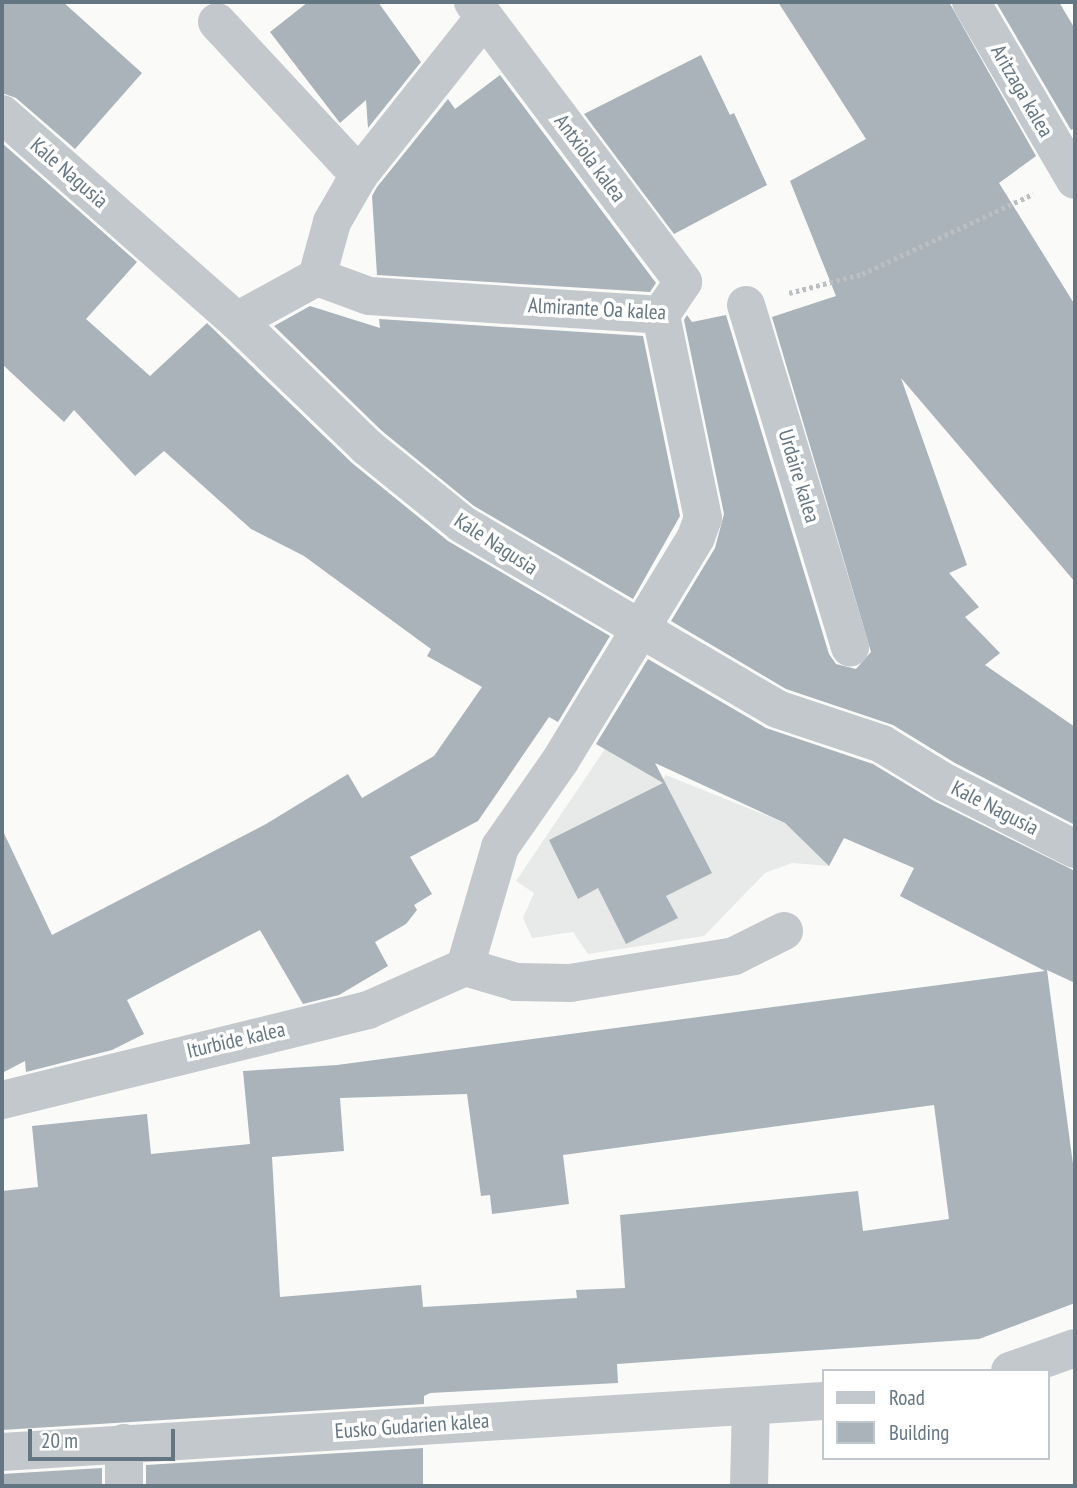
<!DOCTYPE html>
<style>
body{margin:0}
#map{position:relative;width:1077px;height:1488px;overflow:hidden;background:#fafaf8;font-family:"PT Sans Narrow",sans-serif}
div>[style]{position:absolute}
.built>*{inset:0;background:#e8e9e9}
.building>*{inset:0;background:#aab3b9}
.path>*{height:4.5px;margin-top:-2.25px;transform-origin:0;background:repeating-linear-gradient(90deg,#bbbfc2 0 3.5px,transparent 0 7px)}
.minor>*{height:38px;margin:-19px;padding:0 19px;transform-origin:19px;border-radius:19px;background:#c3c8cc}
span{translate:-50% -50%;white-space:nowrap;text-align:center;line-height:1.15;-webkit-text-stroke:7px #fff;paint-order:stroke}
.street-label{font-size:21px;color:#657683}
.frame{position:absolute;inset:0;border:4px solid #657683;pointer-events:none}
.legend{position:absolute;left:822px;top:1369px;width:228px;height:91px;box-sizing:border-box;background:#fff;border:2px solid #c1c8cd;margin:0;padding:9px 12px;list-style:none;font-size:21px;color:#657683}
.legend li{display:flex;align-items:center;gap:14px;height:35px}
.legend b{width:35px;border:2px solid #c1c8cd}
.scale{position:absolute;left:28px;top:1429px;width:147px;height:32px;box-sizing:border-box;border:4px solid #657683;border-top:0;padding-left:9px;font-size:21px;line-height:24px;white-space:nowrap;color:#657683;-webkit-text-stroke:5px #fff;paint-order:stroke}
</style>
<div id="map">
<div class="built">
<div style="clip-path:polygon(605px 749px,661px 782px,666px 775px,785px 823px,829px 866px,792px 863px,765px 873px,704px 936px,588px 954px,573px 932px,532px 938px,523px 918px,534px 893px,516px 881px)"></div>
</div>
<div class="building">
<div style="clip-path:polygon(2px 2px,63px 2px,142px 73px,75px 149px,16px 98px,2px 93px)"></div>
<div style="clip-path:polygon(308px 2px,378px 2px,421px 62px,368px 128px,366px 100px,340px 123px,270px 32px)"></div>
<div style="clip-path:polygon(778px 2px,949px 2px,1036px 156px,999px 183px,1075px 305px,1075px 582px,901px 378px,967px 565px,949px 573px,979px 607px,965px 617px,1000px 653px,985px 665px,1075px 727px,1075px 825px,955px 763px,893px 725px,786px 689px,671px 621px,715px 548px,724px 514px,684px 320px,687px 315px,692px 322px,726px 315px,829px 654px,836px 664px,856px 669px,871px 652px,772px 317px,836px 296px,790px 181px,866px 139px)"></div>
<div style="clip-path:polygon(996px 2px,1059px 2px,1075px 29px,1075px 128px,1071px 130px)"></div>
<div style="clip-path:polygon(701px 55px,730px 115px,734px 113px,767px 185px,674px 234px,584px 114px)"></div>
<div style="clip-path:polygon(500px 75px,656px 283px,650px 292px,377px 275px,372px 196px,377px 187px,448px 99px,455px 109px)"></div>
<div style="clip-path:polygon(2px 143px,137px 262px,86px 319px,150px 376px,207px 323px,352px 463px,448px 541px,610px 636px,558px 722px,549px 717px,478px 821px,410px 857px,432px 894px,414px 905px,417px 910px,406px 924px,375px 942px,388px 966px,339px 995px,303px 1004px,260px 930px,127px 1000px,144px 1034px,112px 1050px,26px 1072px,25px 1061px,2px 1073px,2px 829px,52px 935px,266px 824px,348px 774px,362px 798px,434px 756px,482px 687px,427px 656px,431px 649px,304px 556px,251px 529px,164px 451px,135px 476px,74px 410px,64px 422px,2px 364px)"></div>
<div style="clip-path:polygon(310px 306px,380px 328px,379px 319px,643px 336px,680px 516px,633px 599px,474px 506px,382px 431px,274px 326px)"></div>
<div style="clip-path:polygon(evenodd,648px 659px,766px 728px,873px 764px,934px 801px,1075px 871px,1075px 983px,1047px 970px,1075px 1179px,1075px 1303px,979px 1339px,617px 1364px,618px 1383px,430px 1393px,424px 1396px,424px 1404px,2px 1430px,2px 1191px,38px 1187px,32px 1126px,147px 1114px,151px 1154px,250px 1144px,243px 1071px,337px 1065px,1045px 971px,900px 896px,914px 868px,844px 838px,829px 866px,785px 823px,655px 763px,712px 873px,666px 896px,678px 918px,626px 944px,598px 888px,578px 899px,549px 840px,663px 783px,596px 744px,648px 659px,467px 1094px,481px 1196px,490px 1195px,492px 1214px,569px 1204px,563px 1155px,934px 1105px,949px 1219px,863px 1231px,858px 1191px,620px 1215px,625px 1288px,576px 1290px,577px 1298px,423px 1307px,421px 1285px,280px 1297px,272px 1157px,344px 1151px,340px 1098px,467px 1094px)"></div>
<div style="clip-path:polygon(423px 1448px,423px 1486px,146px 1486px,146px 1465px)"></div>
<div style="clip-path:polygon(102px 1468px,102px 1486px,2px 1486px,2px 1474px)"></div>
</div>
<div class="path">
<div style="left:789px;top:293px;width:75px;rotate:-14.6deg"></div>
<div style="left:862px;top:274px;width:189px;rotate:-25.1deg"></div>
</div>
<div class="minor">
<div style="left:473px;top:2px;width:350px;rotate:53.1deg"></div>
<div style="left:683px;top:282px;width:40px;rotate:124deg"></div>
<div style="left:971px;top:2px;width:206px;rotate:59.7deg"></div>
<div style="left:217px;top:22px;width:209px;rotate:47.1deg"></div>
<div style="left:2px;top:114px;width:313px;rotate:41.4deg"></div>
<div style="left:237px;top:321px;width:181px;rotate:44.1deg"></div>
<div style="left:367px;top:447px;width:122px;rotate:39deg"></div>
<div style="left:462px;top:524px;width:365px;rotate:30.4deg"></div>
<div style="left:777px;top:709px;width:111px;rotate:18.4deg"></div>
<div style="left:882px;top:744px;width:73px;rotate:31.5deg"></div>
<div style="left:944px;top:782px;width:147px;rotate:27.1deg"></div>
<div style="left:317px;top:277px;width:57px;rotate:-74.7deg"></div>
<div style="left:332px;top:222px;width:54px;rotate:-60.1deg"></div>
<div style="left:359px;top:175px;width:201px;rotate:-51.5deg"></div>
<div style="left:746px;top:305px;width:358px;rotate:73.1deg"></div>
<div style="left:237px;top:321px;width:91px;rotate:-28.8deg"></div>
<div style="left:317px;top:277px;width:55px;rotate:20.1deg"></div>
<div style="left:369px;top:296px;width:293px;rotate:3.7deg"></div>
<div style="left:465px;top:967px;width:53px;rotate:16.4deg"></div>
<div style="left:516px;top:982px;width:54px;rotate:1.1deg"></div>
<div style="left:570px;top:983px;width:166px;rotate:-9.3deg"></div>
<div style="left:734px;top:956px;width:56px;rotate:-26.6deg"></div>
<div style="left:2px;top:1100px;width:377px;rotate:-13.8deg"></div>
<div style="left:368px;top:1010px;width:106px;rotate:-23.9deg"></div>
<div style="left:465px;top:967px;width:125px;rotate:-73.7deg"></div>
<div style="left:500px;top:847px;width:105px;rotate:-55.1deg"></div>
<div style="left:560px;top:761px;width:262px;rotate:-58.7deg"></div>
<div style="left:696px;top:537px;width:20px;rotate:-70deg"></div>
<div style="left:703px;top:518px;width:207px;rotate:-101.7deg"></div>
<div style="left:1010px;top:1371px;width:69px;rotate:-19.5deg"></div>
<div style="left:124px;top:1443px;width:43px;rotate:90deg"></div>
<div style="left:2px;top:1452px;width:823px;rotate:-3.55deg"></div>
<div style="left:749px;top:1486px;width:80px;rotate:-88.6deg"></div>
</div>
<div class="street-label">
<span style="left:1022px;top:91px;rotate:60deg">Aritzaga kalea</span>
<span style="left:590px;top:158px;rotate:53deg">Antxiola kalea</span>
<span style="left:69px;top:173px;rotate:41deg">Kale Nagusia</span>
<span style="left:597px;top:309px;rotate:3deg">Almirante Oa kalea</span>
<span style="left:799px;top:476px;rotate:73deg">Urdaire kalea</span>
<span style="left:496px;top:544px;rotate:33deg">Kale Nagusia</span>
<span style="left:995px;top:808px;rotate:27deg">Kale Nagusia</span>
<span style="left:236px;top:1040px;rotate:-13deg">Iturbide kalea</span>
<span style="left:412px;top:1426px;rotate:-4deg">Eusko Gudarien kalea</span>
</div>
<div class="frame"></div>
<ul class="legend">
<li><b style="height:9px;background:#c3c8cc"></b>Road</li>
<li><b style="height:19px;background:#aab3b9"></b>Building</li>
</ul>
<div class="scale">20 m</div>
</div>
